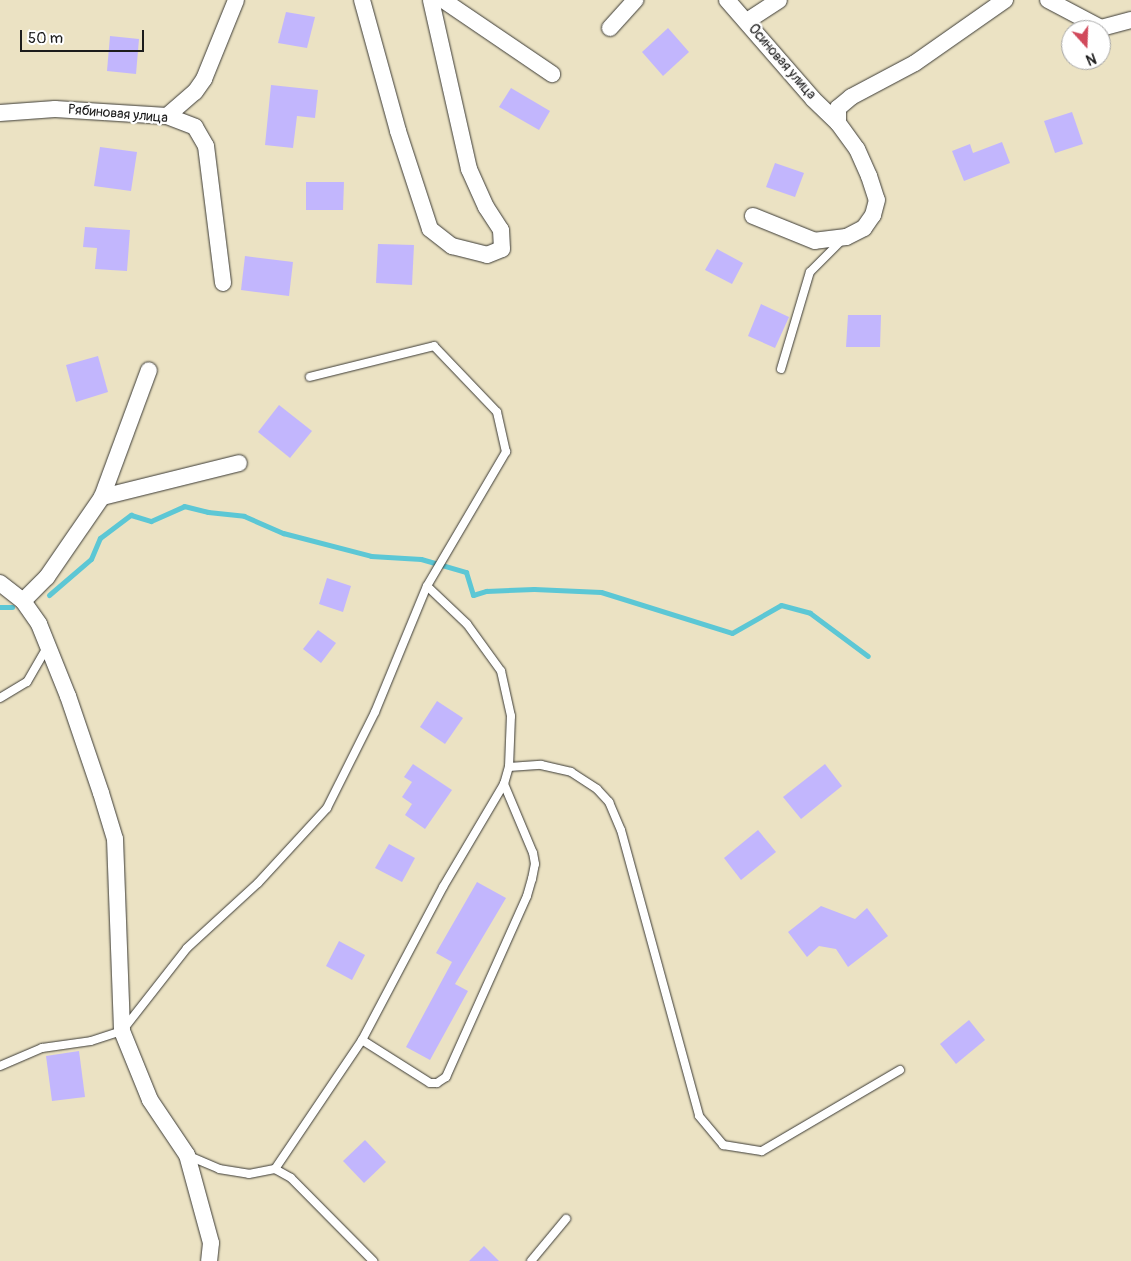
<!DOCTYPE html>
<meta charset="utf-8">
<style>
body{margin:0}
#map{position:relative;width:1131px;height:1261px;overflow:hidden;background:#ebe2c3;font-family:Pangolin,sans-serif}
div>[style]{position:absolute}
.stream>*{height:5px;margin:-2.5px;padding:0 2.5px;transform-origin:2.5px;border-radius:2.5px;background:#5cc7d5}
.building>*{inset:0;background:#c2b6fd}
.roads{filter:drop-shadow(0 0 1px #3b3a35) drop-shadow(0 0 1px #3b3a35)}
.service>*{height:8px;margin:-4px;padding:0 4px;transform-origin:4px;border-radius:4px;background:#fff}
.minor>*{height:16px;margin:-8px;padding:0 8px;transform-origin:8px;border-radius:8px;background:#fff}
span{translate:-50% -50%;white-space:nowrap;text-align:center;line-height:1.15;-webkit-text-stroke:4.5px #fff;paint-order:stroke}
.street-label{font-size:14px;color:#1c1c1c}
.north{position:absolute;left:1061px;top:20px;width:50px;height:50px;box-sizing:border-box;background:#fff;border:1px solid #a4a4a4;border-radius:50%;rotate:160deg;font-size:14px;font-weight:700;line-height:20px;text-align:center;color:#1c1c1c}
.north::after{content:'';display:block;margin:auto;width:18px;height:22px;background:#d1495b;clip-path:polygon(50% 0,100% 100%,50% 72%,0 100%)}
.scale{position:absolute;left:20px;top:30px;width:124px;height:22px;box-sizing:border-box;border:2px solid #1c1c1c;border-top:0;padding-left:6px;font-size:15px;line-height:18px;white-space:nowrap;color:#1c1c1c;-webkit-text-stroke:4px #fff;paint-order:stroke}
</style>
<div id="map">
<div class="stream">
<div style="left:49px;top:595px;width:55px;rotate:-40.6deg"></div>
<div style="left:91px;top:559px;width:23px;rotate:-67deg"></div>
<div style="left:100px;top:538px;width:39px;rotate:-37deg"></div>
<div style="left:131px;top:515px;width:21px;rotate:17deg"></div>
<div style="left:151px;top:521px;width:36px;rotate:-24deg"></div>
<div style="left:184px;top:506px;width:25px;rotate:14deg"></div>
<div style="left:208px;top:512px;width:36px;rotate:6deg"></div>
<div style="left:244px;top:516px;width:43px;rotate:23.6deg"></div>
<div style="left:283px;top:533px;width:91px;rotate:14.6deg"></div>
<div style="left:371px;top:556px;width:50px;rotate:3.4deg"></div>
<div style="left:421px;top:559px;width:47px;rotate:16.1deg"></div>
<div style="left:466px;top:572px;width:24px;rotate:73deg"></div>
<div style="left:473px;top:595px;width:14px;rotate:-17deg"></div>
<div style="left:486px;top:591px;width:48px;rotate:-2.4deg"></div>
<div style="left:534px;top:589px;width:67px;rotate:2.6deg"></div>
<div style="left:601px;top:592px;width:137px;rotate:17.4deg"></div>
<div style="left:732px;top:633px;width:56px;rotate:-29.7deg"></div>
<div style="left:781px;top:605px;width:30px;rotate:15deg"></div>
<div style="left:810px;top:613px;width:72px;rotate:36.6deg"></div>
<div style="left:0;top:607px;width:12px"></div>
</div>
<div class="building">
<div style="clip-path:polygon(286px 12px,315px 17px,307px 48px,278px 43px)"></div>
<div style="clip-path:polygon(668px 28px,689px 52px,663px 76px,642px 52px)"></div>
<div style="clip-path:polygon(110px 36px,139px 39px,136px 74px,107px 71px)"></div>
<div style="clip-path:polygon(271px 85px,318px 90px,315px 118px,297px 116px,293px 148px,265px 145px)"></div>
<div style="clip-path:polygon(511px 88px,550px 111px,539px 130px,499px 107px)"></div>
<div style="clip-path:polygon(1072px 112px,1083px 144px,1055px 153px,1044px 121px)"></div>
<div style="clip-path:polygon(1002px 142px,1010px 163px,964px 181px,952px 151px,970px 144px,973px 153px)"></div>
<div style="clip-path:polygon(100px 147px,137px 152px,131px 191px,94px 186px)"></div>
<div style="clip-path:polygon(775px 163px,804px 173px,795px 197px,766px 187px)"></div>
<div style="clip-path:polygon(306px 182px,344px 182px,343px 210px,306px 210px)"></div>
<div style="clip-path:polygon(85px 227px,130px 230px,127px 271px,95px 269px,97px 248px,83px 247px)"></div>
<div style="clip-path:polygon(378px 244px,414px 245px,412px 285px,376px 283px)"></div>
<div style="clip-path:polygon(717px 249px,743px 263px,732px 284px,705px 270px)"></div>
<div style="clip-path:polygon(245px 256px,293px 262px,289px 296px,241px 290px)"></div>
<div style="clip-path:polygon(761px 304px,789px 317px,775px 348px,748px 336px)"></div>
<div style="clip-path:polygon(848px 315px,881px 315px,880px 347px,846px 347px)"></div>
<div style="clip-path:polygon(98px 356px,108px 392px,76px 402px,66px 365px)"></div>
<div style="clip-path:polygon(279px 405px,312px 431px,290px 458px,258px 432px)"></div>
<div style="clip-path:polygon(327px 578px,351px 586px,343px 612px,319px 604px)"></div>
<div style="clip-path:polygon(318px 630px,336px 643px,321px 663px,303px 649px)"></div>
<div style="clip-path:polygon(437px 701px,463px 718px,445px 744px,420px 727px)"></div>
<div style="clip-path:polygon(413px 764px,452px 790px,425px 829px,405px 815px,412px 804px,402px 797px,412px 782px,404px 777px)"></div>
<div style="clip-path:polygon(825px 764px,842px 786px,801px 819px,783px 797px)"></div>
<div style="clip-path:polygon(758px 830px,776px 852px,741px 880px,724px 858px)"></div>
<div style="clip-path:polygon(389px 844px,415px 858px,402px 882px,375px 868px)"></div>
<div style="clip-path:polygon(477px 882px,506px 898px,455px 984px,468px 991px,430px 1060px,406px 1047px,452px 962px,436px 953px)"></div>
<div style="clip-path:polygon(821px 906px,855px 919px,867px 908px,888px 936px,848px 967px,836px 949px,819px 946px,807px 957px,788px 932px)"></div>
<div style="clip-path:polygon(339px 941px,365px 955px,352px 980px,326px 966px)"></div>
<div style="clip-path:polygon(969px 1020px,985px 1040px,956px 1064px,940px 1044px)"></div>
<div style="clip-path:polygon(79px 1051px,85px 1097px,52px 1101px,46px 1056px)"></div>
<div style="clip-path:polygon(365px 1140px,386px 1162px,364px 1183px,343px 1161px)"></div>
<div style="clip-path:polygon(484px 1246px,499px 1261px,469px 1261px)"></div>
</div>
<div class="roads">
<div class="service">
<div style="left:781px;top:369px;width:101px;rotate:-73.4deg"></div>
<div style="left:810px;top:272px;width:47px;rotate:-45deg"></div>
<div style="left:0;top:698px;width:31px;rotate:-31deg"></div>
<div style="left:27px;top:682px;width:39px;rotate:-60deg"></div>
<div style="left:509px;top:767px;width:32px;rotate:-4deg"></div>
<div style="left:541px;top:765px;width:31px;rotate:13deg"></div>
<div style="left:571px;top:772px;width:31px;rotate:33deg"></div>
<div style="left:597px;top:789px;width:18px;rotate:47deg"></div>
<div style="left:609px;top:802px;width:30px;rotate:67deg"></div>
<div style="left:621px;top:830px;width:296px;rotate:74.7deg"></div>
<div style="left:699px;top:1116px;width:38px;rotate:50deg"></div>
<div style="left:723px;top:1145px;width:39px;rotate:9deg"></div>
<div style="left:762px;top:1151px;width:160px;rotate:-30.4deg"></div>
<div style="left:362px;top:1040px;width:80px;rotate:32.3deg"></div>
<div style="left:430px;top:1083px;width:7px"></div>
<div style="left:437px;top:1083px;width:11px;rotate:-34deg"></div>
<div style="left:446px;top:1077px;width:198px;rotate:-65.9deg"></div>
<div style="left:527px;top:896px;width:18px;rotate:-74deg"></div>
<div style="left:532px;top:879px;width:15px;rotate:-79deg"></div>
<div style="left:535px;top:864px;width:11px;rotate:-100deg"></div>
<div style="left:533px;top:853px;width:75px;rotate:-112.8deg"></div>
<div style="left:0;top:1066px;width:46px;rotate:-23.2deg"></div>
<div style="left:42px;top:1048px;width:49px;rotate:-8.1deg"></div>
<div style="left:91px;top:1041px;width:33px;rotate:-18deg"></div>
<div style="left:122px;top:1031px;width:105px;rotate:-51.9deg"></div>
<div style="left:187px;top:948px;width:96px;rotate:-42.5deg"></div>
<div style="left:258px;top:883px;width:102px;rotate:-47.4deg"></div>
<div style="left:327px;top:808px;width:107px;rotate:-63.4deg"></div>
<div style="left:375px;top:712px;width:136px;rotate:-67.6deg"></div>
<div style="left:427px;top:586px;width:156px;rotate:-59.5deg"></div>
<div style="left:506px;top:452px;width:41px;rotate:-102.7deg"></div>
<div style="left:497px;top:412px;width:91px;rotate:-133.7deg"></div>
<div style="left:434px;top:346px;width:128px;rotate:166deg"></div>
<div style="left:189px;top:1156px;width:33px;rotate:23deg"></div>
<div style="left:219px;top:1169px;width:30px;rotate:9deg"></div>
<div style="left:249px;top:1174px;width:26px;rotate:-11deg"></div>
<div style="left:275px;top:1169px;width:18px;rotate:29deg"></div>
<div style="left:291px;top:1178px;width:117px;rotate:45.3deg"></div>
<div style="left:275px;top:1169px;width:156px;rotate:-56deg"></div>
<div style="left:362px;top:1040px;width:173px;rotate:-62.1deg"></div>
<div style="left:443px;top:887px;width:120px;rotate:-59.4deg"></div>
<div style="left:504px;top:784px;width:18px;rotate:-74deg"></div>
<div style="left:509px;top:767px;width:51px;rotate:-87.8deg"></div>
<div style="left:511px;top:716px;width:46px;rotate:-102.5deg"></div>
<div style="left:501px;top:671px;width:58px;rotate:-125.9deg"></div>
<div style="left:467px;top:624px;width:55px;rotate:-136.5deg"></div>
<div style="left:531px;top:1261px;width:55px;rotate:-50.2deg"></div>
</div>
<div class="minor">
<div style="left:362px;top:0;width:136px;rotate:74.6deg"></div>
<div style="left:398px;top:131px;width:103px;rotate:71.9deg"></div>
<div style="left:430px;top:229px;width:28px;rotate:38deg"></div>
<div style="left:452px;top:246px;width:36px;rotate:14deg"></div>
<div style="left:487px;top:255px;width:16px;rotate:-22deg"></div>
<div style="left:502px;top:249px;width:19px;rotate:-93deg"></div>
<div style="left:501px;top:230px;width:27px;rotate:-123deg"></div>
<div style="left:486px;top:207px;width:42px;rotate:-114.1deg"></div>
<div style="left:469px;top:169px;width:173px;rotate:-102.7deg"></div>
<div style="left:443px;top:0;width:132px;rotate:34.2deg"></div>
<div style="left:727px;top:0;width:131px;rotate:49deg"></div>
<div style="left:813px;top:99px;width:35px;rotate:44deg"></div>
<div style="left:838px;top:123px;width:32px;rotate:54deg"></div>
<div style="left:857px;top:149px;width:30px;rotate:66deg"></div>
<div style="left:869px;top:176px;width:25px;rotate:72deg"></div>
<div style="left:877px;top:200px;width:16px;rotate:105deg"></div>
<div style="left:873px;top:215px;width:16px;rotate:125deg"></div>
<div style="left:864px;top:228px;width:20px;rotate:153deg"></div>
<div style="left:846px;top:237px;width:31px;rotate:173deg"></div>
<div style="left:815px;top:241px;width:67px;rotate:-158deg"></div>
<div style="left:1048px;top:0;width:60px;rotate:27.8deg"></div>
<div style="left:1101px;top:28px;width:31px;rotate:-15deg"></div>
<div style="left:747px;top:21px;width:38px;rotate:-33deg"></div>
<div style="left:610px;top:28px;width:38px;rotate:-48deg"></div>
<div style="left:0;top:113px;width:55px;rotate:-4.2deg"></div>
<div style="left:55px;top:109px;width:112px;rotate:3.6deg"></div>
<div style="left:167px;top:116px;width:30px;rotate:21deg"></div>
<div style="left:195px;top:127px;width:22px;rotate:60deg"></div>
<div style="left:206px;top:146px;width:138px;rotate:82.9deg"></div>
<div style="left:167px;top:116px;width:37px;rotate:-41deg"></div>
<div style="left:195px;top:92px;width:16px;rotate:-55deg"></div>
<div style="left:204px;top:79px;width:85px;rotate:-67.9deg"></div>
<div style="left:838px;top:123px;width:15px;rotate:-90deg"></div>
<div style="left:838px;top:108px;width:17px;rotate:-40deg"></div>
<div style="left:851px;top:97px;width:72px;rotate:-28deg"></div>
<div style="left:915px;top:63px;width:110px;rotate:-35deg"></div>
<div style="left:102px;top:497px;width:141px;rotate:-13.9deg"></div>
<div style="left:0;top:583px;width:29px;rotate:38deg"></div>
<div style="left:23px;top:601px;width:28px;rotate:55deg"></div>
<div style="left:39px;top:624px;width:78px;rotate:68.1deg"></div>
<div style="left:68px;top:696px;width:102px;rotate:71.2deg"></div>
<div style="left:101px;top:793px;width:48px;rotate:73.1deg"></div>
<div style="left:115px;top:839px;width:192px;rotate:87.9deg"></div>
<div style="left:122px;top:1031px;width:74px;rotate:67.9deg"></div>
<div style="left:150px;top:1100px;width:66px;rotate:56.1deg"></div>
<div style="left:187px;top:1155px;width:91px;rotate:74.7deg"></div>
<div style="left:211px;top:1243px;width:18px;rotate:96deg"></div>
<div style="left:23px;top:601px;width:34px;rotate:-45deg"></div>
<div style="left:47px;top:577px;width:97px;rotate:-55.5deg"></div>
<div style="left:102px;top:497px;width:135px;rotate:-69.7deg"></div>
</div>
</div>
<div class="street-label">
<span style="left:782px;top:62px;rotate:49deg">Осиновая улица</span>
<span style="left:118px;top:114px;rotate:5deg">Рябиновая улица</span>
</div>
<div class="north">N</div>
<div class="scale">50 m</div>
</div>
